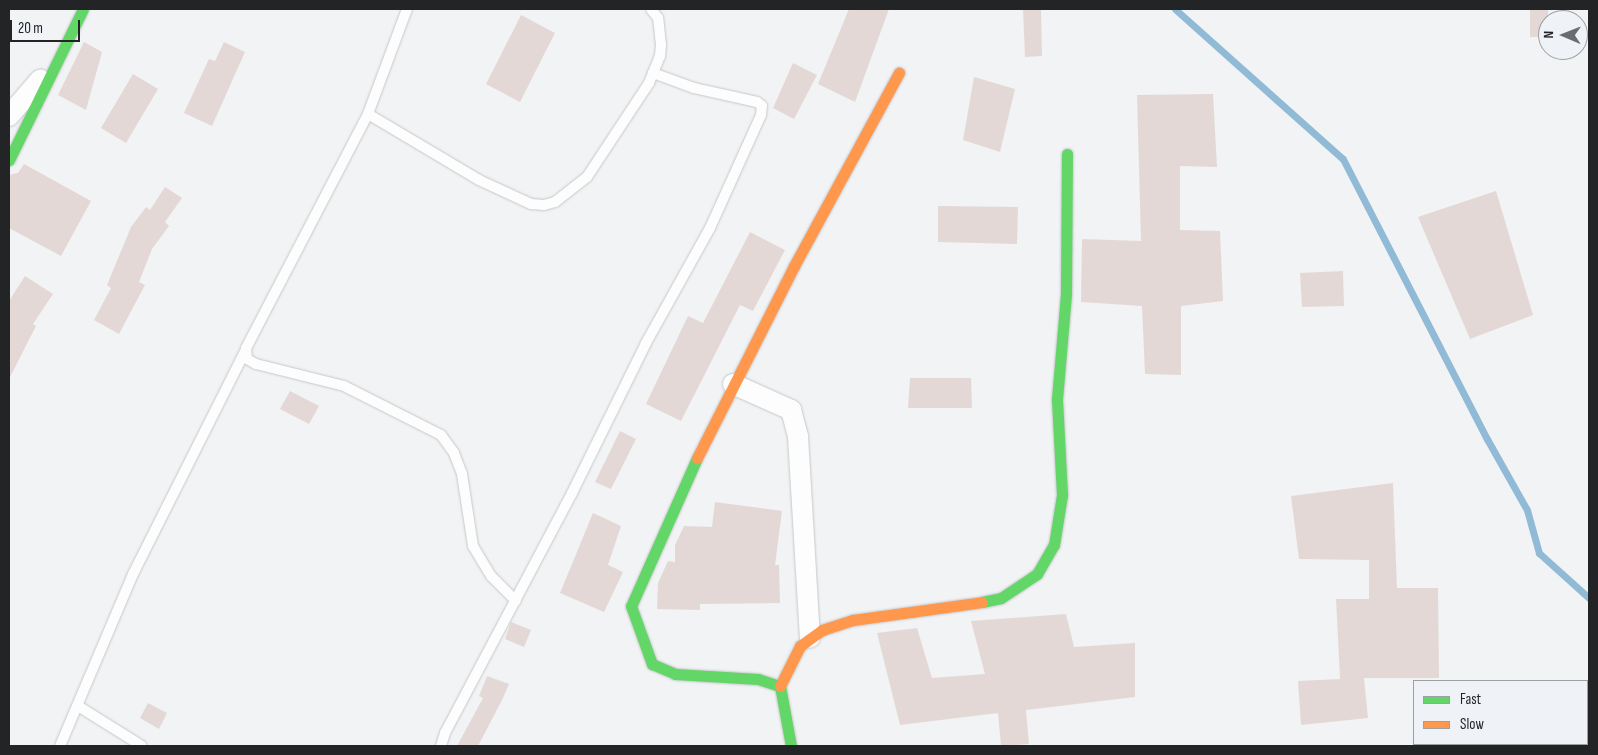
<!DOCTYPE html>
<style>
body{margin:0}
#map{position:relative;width:1598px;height:755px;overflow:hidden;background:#f1f3f5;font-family:"Sofia Sans Condensed",sans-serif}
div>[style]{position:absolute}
.stream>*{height:7px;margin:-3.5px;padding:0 3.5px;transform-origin:3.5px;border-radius:3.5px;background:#91bad6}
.building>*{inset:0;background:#e4d8d6}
.roads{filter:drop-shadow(0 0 1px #c6c8c9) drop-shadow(0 0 1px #c6c8c9)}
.lane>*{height:10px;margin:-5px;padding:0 5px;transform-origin:5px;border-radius:5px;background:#fdfdfe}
.street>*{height:20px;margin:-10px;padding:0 10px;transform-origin:10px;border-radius:10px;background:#fdfdfe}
.fast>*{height:11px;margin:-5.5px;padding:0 5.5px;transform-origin:5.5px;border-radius:5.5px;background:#63d668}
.slow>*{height:11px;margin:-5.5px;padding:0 5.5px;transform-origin:5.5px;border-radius:5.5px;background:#ff974d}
span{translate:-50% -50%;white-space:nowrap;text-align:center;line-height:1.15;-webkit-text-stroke:4.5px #eff2f7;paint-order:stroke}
.frame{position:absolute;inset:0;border:10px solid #232426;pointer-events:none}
.legend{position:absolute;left:1413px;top:680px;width:175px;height:65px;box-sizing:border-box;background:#eff2f7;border:1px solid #9da0a3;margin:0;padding:6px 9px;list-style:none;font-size:15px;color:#232426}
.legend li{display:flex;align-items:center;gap:10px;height:25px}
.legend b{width:25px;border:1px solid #9da0a3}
.north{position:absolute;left:1538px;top:10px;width:50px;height:50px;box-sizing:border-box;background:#eff2f7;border:1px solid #9da0a3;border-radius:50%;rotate:271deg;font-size:14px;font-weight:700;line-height:20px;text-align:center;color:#232426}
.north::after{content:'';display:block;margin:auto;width:18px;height:22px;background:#6b6c6e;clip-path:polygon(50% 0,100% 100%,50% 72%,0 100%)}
.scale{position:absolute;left:10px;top:20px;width:70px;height:22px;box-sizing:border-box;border:2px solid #232426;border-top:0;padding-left:6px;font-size:15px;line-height:18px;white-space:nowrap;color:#232426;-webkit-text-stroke:4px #eff2f7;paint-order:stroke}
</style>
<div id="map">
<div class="stream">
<div style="left:1175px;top:9px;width:225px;rotate:41.8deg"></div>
<div style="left:1343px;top:159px;width:315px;rotate:62.8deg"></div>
<div style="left:1487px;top:439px;width:81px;rotate:60.6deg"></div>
<div style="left:1527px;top:510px;width:45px;rotate:74.4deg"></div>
<div style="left:1539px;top:553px;width:67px;rotate:42deg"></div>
</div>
<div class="building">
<div style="clip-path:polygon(849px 9px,889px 9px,855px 102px,818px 84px)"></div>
<div style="clip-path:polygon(1023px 9px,1041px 9px,1042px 56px,1025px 57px)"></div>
<div style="clip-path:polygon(1530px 9px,1548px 9px,1548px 37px,1530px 37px)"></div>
<div style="clip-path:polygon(521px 15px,555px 33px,520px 102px,486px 84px)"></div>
<div style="clip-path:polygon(84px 42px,102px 52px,86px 110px,58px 95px)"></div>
<div style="clip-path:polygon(224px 42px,245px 52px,212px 126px,184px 113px,209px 59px,215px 61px)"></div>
<div style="clip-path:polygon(793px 63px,817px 75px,794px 119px,773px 108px)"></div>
<div style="clip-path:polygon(133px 74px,158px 89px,126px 143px,101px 128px)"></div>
<div style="clip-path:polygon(974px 77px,1015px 89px,1000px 152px,963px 140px)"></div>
<div style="clip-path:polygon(1213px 94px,1217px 167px,1180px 166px,1180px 230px,1220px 231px,1223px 301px,1181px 306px,1181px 375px,1145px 374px,1142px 306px,1081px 302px,1082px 239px,1141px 241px,1137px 95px)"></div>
<div style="clip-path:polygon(24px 164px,91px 201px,61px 256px,9px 228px,9px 175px,18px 173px)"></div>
<div style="clip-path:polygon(165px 187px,182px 198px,165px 222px,169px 226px,152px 249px,139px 282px,145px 285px,119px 334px,94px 320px,111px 288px,107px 285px,131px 227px,146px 207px,150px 210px)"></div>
<div style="clip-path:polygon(1496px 191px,1533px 315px,1470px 339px,1418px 217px)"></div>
<div style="clip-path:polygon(938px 206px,1018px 207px,1017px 244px,938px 242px)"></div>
<div style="clip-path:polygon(750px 232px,785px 250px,753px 311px,740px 305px,681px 421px,646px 404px,688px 316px,703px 323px)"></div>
<div style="clip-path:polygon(1343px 271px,1344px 306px,1302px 307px,1300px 273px)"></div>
<div style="clip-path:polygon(25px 276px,53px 294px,33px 324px,36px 326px,9px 379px,9px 301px)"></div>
<div style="clip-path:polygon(910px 378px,971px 378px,972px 408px,908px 408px)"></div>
<div style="clip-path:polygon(290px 391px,319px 406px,309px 424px,280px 409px)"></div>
<div style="clip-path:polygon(620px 431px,636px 439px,611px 489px,595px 482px)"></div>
<div style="clip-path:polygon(1393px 483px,1397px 588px,1438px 588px,1439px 678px,1364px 678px,1368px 718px,1301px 725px,1298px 681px,1340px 679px,1336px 599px,1369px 599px,1369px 560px,1299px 559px,1291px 496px)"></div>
<div style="clip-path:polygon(715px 502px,782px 511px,775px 565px,779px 565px,780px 603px,700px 604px,700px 610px,657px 609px,658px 583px,668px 561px,675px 562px,675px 545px,684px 526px,712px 527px)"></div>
<div style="clip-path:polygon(593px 513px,621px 526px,608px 565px,623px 572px,604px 612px,560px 593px)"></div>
<div style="clip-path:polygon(1066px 614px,1074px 647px,1135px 643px,1135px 697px,1026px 710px,1029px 744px,1001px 746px,998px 713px,900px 725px,877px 633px,917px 628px,932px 678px,985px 674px,971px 621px)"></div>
<div style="clip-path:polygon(511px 622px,531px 630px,524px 647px,505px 639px)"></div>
<div style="clip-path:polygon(487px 676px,509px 684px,503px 698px,478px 746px,457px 746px,483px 698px,479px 696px)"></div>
<div style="clip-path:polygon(148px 703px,167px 713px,159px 729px,140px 718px)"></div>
</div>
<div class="roads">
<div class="lane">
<div style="left:407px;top:9px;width:112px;rotate:110.4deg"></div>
<div style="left:368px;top:114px;width:129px;rotate:30.7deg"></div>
<div style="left:479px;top:180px;width:57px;rotate:24.8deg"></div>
<div style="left:531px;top:204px;width:13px;rotate:4deg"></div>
<div style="left:544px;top:205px;width:11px;rotate:-15deg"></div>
<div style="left:555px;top:202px;width:41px;rotate:-38deg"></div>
<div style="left:587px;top:177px;width:113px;rotate:-56.6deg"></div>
<div style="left:649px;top:83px;width:29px;rotate:-68deg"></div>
<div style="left:660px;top:56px;width:11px;rotate:-85deg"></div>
<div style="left:661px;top:45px;width:27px;rotate:-96deg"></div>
<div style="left:658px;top:18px;width:11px;rotate:-128deg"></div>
<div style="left:368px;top:114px;width:264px;rotate:117.5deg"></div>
<div style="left:246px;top:348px;width:11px;rotate:85deg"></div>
<div style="left:247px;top:359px;width:10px;rotate:29deg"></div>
<div style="left:256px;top:364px;width:91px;rotate:14deg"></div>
<div style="left:344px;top:386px;width:109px;rotate:26.8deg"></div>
<div style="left:441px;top:435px;width:22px;rotate:54deg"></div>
<div style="left:454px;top:453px;width:22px;rotate:69deg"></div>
<div style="left:462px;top:474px;width:73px;rotate:81.3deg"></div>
<div style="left:473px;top:546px;width:35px;rotate:59deg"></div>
<div style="left:491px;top:576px;width:35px;rotate:45deg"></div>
<div style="left:78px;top:706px;width:75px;rotate:32deg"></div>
<div style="left:60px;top:746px;width:187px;rotate:-67deg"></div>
<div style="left:133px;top:574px;width:252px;rotate:-63.3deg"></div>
<div style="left:441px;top:746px;width:14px;rotate:-73deg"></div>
<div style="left:445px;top:733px;width:272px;rotate:-62.1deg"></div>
<div style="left:572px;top:493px;width:167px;rotate:-63.7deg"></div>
<div style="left:646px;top:343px;width:132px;rotate:-60.9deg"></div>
<div style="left:710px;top:228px;width:124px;rotate:-65.7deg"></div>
<div style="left:761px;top:115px;width:9px;rotate:-84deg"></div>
<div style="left:762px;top:106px;width:6px;rotate:-141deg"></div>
<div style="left:757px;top:102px;width:65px;rotate:-167.5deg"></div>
<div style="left:694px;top:88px;width:44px;rotate:-159.9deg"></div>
</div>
<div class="street">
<div style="left:9px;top:116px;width:48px;rotate:-49.3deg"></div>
<div style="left:733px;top:384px;width:64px;rotate:24.1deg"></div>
<div style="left:791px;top:410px;width:28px;rotate:75deg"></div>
<div style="left:798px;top:437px;width:201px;rotate:86.6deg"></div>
</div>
<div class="fast">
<div style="left:9px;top:160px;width:168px;rotate:-63.9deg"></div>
<div style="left:697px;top:458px;width:162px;rotate:114deg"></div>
<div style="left:631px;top:606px;width:62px;rotate:70.1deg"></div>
<div style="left:652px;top:664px;width:25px;rotate:23deg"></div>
<div style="left:675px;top:674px;width:83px;rotate:3.4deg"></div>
<div style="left:758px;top:679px;width:23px;rotate:18deg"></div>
<div style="left:780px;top:686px;width:61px;rotate:79.6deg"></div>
<div style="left:982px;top:602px;width:19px;rotate:-12deg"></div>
<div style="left:1001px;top:598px;width:43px;rotate:-33.7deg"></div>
<div style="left:1037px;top:574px;width:34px;rotate:-60deg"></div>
<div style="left:1054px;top:545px;width:51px;rotate:-80.9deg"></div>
<div style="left:1062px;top:495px;width:96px;rotate:-93deg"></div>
<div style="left:1057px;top:399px;width:106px;rotate:-85.1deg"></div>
<div style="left:1066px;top:293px;width:139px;rotate:-89.6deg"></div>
</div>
<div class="slow">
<div style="left:697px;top:458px;width:215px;rotate:-63.2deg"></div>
<div style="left:794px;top:266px;width:220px;rotate:-61.5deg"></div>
<div style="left:780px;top:686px;width:45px;rotate:-63.4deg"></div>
<div style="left:800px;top:646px;width:27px;rotate:-36deg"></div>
<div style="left:822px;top:630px;width:33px;rotate:-18deg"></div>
<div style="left:853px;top:620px;width:130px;rotate:-7.9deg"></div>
</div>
</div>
<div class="frame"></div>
<ul class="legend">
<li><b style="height:6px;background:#63d668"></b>Fast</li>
<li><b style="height:6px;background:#ff974d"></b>Slow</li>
</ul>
<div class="north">N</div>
<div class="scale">20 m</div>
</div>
